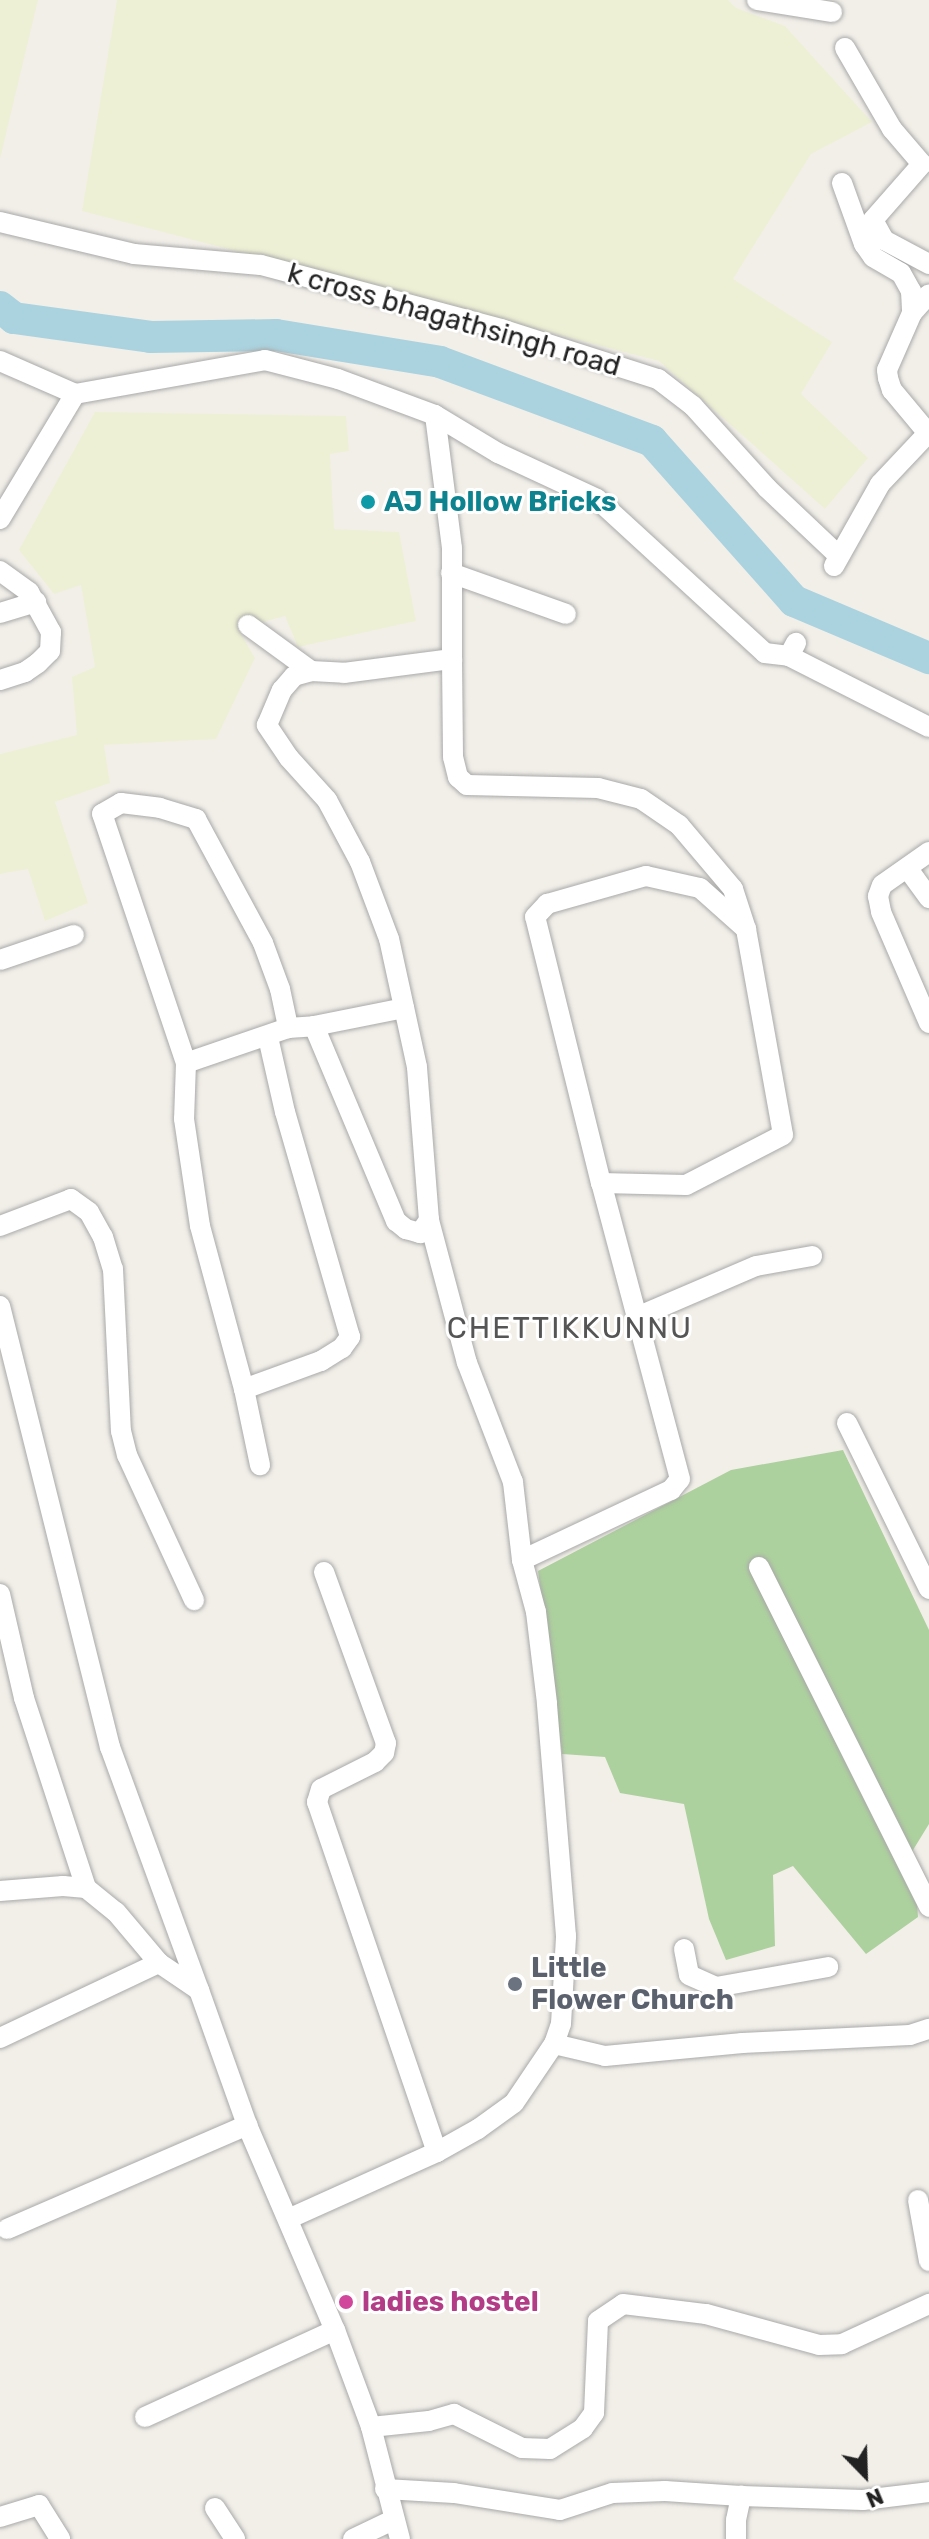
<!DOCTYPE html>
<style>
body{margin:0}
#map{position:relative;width:929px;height:2539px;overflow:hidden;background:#f2efe9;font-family:Rubik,sans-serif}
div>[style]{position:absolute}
.farmland>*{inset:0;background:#eef0d5}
.forest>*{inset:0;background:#add19e}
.river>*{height:32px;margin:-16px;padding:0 16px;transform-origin:16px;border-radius:16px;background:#aad3df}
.roads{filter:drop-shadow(0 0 2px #a9a9a9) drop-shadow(0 0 2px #a9a9a9)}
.minor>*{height:20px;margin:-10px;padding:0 10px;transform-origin:10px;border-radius:10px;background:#fff}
.dots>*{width:22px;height:22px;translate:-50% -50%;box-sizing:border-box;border:4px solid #fff;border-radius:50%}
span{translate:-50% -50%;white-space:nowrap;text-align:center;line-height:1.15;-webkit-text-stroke:6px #fff;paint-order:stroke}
.street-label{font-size:28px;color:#222}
.culture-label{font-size:28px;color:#0d838f;font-weight:700}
.left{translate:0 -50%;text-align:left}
.worship-label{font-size:28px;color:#5b616d;font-weight:700}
.hotel-label{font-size:28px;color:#b23c85;font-weight:700}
.neighbourhood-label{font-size:30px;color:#555;letter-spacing:2px}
.north{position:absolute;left:825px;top:2435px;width:80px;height:80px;-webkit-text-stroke:6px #fff;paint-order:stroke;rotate:157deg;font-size:22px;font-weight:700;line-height:32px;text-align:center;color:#222}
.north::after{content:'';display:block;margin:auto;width:28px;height:36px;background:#222;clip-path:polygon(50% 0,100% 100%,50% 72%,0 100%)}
</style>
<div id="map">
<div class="farmland">
<div style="clip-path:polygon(0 0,38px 0,0 159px)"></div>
<div style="clip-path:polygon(117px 0,728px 0,736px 8px,785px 26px,872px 122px,811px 154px,733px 279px,832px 342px,801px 394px,868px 458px,825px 509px,659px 361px,82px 211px)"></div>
<div style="clip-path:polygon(95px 412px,346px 416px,349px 451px,330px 454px,334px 529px,399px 532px,416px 621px,298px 647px,285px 616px,238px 629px,255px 658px,216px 739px,104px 745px,110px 783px,55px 802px,88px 903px,45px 921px,28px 869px,0 874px,0 754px,77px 735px,72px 677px,95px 667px,81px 585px,54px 594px,19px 550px)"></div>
</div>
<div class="forest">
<div style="clip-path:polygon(843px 1450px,929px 1630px,929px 1824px,913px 1850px,918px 1917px,866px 1954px,793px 1866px,773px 1875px,775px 1946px,726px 1960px,709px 1919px,684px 1804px,620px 1793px,605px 1757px,562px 1754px,538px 1571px,731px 1470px)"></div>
</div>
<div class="river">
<div style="left:0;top:307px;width:18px;rotate:38deg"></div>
<div style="left:14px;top:318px;width:138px;rotate:7.9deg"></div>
<div style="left:151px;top:337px;width:125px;rotate:-0.9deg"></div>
<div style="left:276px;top:335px;width:166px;rotate:9.3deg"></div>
<div style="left:440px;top:362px;width:226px;rotate:20.4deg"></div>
<div style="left:652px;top:441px;width:214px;rotate:48.4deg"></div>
<div style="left:794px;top:601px;width:147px;rotate:22.9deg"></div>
</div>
<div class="roads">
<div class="minor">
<div style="left:757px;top:0;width:76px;rotate:9.1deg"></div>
<div style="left:845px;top:48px;width:94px;rotate:59.9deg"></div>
<div style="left:892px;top:129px;width:46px;rotate:49.4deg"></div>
<div style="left:922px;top:164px;width:74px;rotate:131.2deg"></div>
<div style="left:873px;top:220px;width:23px;rotate:61deg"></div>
<div style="left:884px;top:240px;width:51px;rotate:28.1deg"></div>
<div style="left:842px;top:183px;width:65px;rotate:70.2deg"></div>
<div style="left:864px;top:244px;width:16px;rotate:55deg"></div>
<div style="left:873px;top:257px;width:32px;rotate:30deg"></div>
<div style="left:901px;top:273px;width:21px;rotate:61deg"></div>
<div style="left:911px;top:291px;width:22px;rotate:87deg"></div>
<div style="left:912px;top:313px;width:62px;rotate:113.7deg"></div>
<div style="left:887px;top:370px;width:8px;rotate:83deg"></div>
<div style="left:888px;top:378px;width:13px;rotate:72deg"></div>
<div style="left:892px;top:390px;width:55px;rotate:50.2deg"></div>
<div style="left:0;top:222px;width:138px;rotate:13.4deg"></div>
<div style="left:134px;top:254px;width:127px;rotate:5deg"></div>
<div style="left:261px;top:265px;width:248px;rotate:14.9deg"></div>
<div style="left:501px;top:329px;width:165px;rotate:17.7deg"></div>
<div style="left:658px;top:379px;width:44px;rotate:37.6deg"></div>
<div style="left:693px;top:406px;width:110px;rotate:47.9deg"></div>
<div style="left:767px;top:488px;width:99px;rotate:43.4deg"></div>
<div style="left:912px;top:313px;width:25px;rotate:-48deg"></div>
<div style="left:0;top:361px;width:82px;rotate:23.7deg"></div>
<div style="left:75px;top:394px;width:193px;rotate:-10.1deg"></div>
<div style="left:265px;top:360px;width:75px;rotate:14.6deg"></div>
<div style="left:338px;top:379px;width:103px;rotate:20.4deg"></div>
<div style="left:435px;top:415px;width:74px;rotate:31.1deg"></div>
<div style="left:498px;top:453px;width:109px;rotate:24.9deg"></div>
<div style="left:597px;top:499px;width:228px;rotate:42.5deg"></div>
<div style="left:765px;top:653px;width:24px;rotate:7deg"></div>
<div style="left:789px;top:656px;width:15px;rotate:-62deg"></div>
<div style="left:0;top:519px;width:146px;rotate:-59deg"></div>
<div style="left:834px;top:566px;width:94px;rotate:-60.7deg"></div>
<div style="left:880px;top:484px;width:71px;rotate:-46.7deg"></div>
<div style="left:0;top:571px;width:36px;rotate:36deg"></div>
<div style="left:29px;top:592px;width:46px;rotate:61.2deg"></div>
<div style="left:51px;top:632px;width:19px;rotate:93deg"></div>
<div style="left:50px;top:651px;width:17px;rotate:135deg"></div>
<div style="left:38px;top:663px;width:16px;rotate:145deg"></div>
<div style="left:25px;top:672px;width:26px;rotate:162deg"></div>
<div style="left:451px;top:573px;width:122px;rotate:19.6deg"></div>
<div style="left:0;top:613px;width:38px;rotate:-17deg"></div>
<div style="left:248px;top:625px;width:78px;rotate:36.1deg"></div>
<div style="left:789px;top:656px;width:157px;rotate:26.9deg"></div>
<div style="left:452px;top:659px;width:98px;rotate:89.4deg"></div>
<div style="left:453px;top:757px;width:21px;rotate:76deg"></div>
<div style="left:458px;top:777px;width:12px;rotate:42deg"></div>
<div style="left:467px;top:785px;width:131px;rotate:1.3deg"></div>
<div style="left:598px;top:788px;width:44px;rotate:14.3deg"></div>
<div style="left:641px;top:799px;width:46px;rotate:34.4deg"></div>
<div style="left:679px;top:825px;width:84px;rotate:49.8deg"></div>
<div style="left:733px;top:889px;width:40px;rotate:72deg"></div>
<div style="left:929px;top:852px;width:57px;rotate:144.9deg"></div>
<div style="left:882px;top:885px;width:12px;rotate:110deg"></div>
<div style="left:878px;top:896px;width:16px;rotate:79deg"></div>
<div style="left:881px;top:912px;width:121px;rotate:66.6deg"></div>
<div style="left:908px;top:869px;width:36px;rotate:54deg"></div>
<div style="left:0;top:960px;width:78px;rotate:-18.7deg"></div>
<div style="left:314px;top:1026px;width:92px;rotate:-11.3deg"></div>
<div style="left:288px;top:1028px;width:108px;rotate:161.1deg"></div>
<div style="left:186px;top:1063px;width:263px;rotate:-108.6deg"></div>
<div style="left:102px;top:814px;width:22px;rotate:-30deg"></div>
<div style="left:121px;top:803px;width:39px;rotate:7deg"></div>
<div style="left:160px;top:808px;width:38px;rotate:17deg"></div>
<div style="left:196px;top:819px;width:141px;rotate:61.6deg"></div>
<div style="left:263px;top:943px;width:49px;rotate:69.7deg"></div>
<div style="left:280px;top:989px;width:40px;rotate:78deg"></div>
<div style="left:288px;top:1028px;width:26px;rotate:-4deg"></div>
<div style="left:314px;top:1026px;width:212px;rotate:67.2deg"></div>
<div style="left:396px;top:1221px;width:13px;rotate:39deg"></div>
<div style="left:406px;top:1229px;width:15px;rotate:16deg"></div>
<div style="left:420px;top:1233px;width:16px;rotate:-55deg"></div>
<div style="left:186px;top:1063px;width:56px;rotate:92deg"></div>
<div style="left:184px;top:1119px;width:108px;rotate:81.5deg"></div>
<div style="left:200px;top:1226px;width:169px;rotate:74.9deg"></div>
<div style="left:244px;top:1389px;width:78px;rotate:78.1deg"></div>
<div style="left:0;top:1226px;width:76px;rotate:-20.8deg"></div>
<div style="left:71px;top:1199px;width:22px;rotate:36deg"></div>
<div style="left:89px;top:1212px;width:29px;rotate:61deg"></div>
<div style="left:103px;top:1237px;width:34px;rotate:73deg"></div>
<div style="left:113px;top:1269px;width:162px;rotate:87.2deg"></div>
<div style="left:121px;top:1431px;width:25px;rotate:76deg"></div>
<div style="left:127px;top:1455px;width:160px;rotate:65.2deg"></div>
<div style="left:0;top:1306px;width:455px;rotate:76deg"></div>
<div style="left:110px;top:1747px;width:259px;rotate:69.9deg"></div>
<div style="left:637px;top:1317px;width:129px;rotate:-23.2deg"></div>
<div style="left:756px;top:1266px;width:57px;rotate:-10.1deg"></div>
<div style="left:244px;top:1389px;width:82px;rotate:-20deg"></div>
<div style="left:321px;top:1361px;width:25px;rotate:-32deg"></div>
<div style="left:342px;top:1348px;width:14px;rotate:-54deg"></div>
<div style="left:350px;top:1337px;width:234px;rotate:-106.1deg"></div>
<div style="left:285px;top:1112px;width:77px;rotate:-102.8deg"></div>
<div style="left:847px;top:1423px;width:185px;rotate:63.7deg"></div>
<div style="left:522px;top:1560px;width:165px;rotate:-25.2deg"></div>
<div style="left:671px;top:1490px;width:14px;rotate:-51deg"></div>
<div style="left:680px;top:1479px;width:306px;rotate:-104.9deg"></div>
<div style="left:601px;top:1183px;width:274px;rotate:-103.9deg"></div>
<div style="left:535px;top:917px;width:18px;rotate:-47deg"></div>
<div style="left:547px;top:904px;width:103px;rotate:-15.8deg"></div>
<div style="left:646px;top:876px;width:55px;rotate:12.5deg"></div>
<div style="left:700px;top:888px;width:62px;rotate:41.7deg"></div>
<div style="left:746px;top:929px;width:209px;rotate:79.8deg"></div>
<div style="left:783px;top:1135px;width:109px;rotate:152.7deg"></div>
<div style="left:686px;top:1185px;width:85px;rotate:-178.7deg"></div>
<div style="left:759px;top:1567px;width:380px;rotate:63.4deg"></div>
<div style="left:324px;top:1572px;width:182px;rotate:70.1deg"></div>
<div style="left:386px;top:1743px;width:10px;rotate:101deg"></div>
<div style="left:384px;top:1753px;width:13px;rotate:135deg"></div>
<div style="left:375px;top:1762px;width:60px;rotate:153.4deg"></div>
<div style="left:321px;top:1789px;width:14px;rotate:107deg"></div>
<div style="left:317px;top:1802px;width:370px;rotate:71.1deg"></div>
<div style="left:0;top:1594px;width:107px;rotate:77deg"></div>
<div style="left:24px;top:1698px;width:200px;rotate:71.9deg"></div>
<div style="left:0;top:1891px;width:63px;rotate:-4.5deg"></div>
<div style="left:63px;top:1886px;width:23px;rotate:5deg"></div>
<div style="left:86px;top:1888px;width:38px;rotate:39deg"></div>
<div style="left:116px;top:1912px;width:67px;rotate:49.9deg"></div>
<div style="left:159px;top:1963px;width:48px;rotate:34deg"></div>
<div style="left:199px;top:1990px;width:143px;rotate:70.4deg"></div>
<div style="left:247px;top:2125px;width:223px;rotate:66.8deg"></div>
<div style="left:335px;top:2330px;width:103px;rotate:69.6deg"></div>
<div style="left:371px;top:2427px;width:116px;rotate:75.5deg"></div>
<div style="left:684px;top:1949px;width:26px;rotate:79deg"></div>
<div style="left:689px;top:1975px;width:30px;rotate:24deg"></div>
<div style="left:716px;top:1987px;width:114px;rotate:-10.1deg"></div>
<div style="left:0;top:2038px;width:176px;rotate:-25.3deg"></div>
<div style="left:554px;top:2044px;width:52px;rotate:13.2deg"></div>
<div style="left:605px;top:2056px;width:138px;rotate:-5.4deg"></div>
<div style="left:742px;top:2043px;width:168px;rotate:-2.7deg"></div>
<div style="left:910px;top:2035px;width:20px;rotate:-18deg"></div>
<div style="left:918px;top:2200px;width:62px;rotate:79.8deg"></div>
<div style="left:288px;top:2219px;width:163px;rotate:-24.2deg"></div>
<div style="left:437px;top:2152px;width:47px;rotate:-29.3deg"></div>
<div style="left:478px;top:2129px;width:44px;rotate:-35.8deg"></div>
<div style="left:514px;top:2103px;width:71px;rotate:-55.9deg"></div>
<div style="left:554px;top:2044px;width:21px;rotate:-71deg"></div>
<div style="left:561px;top:2024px;width:88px;rotate:-86.7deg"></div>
<div style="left:566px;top:1936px;width:234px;rotate:-94.7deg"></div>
<div style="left:547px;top:1703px;width:92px;rotate:-96.9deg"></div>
<div style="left:536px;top:1612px;width:54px;rotate:-105.1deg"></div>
<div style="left:522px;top:1560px;width:79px;rotate:-96.6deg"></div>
<div style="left:513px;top:1482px;width:128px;rotate:-111.1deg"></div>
<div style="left:467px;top:1363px;width:148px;rotate:-104.9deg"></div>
<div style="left:429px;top:1220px;width:153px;rotate:-94.5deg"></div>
<div style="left:417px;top:1067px;width:131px;rotate:-102.3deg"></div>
<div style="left:389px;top:939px;width:82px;rotate:-110.6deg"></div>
<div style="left:360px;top:862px;width:70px;rotate:-118deg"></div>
<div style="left:327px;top:800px;width:57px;rotate:-132.1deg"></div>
<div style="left:289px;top:758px;width:40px;rotate:-124deg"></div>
<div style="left:267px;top:725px;width:38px;rotate:-67deg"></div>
<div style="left:282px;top:690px;width:18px;rotate:-49deg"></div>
<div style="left:294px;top:676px;width:18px;rotate:-16deg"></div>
<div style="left:311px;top:671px;width:33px;rotate:3deg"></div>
<div style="left:344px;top:673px;width:109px;rotate:-7.4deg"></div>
<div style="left:452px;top:659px;width:111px;rotate:-90deg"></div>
<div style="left:452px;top:548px;width:134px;rotate:-97.3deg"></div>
<div style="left:7px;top:2229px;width:262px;rotate:-23.4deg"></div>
<div style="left:145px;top:2417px;width:209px;rotate:-24.6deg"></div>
<div style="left:371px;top:2427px;width:58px;rotate:-5.9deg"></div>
<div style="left:429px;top:2421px;width:26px;rotate:-16deg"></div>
<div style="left:454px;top:2414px;width:76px;rotate:26.6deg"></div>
<div style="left:522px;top:2448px;width:28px;rotate:2deg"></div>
<div style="left:550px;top:2449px;width:39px;rotate:-32deg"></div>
<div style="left:583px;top:2428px;width:19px;rotate:-54deg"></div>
<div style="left:594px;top:2413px;width:92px;rotate:-87.5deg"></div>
<div style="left:598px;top:2321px;width:30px;rotate:-34deg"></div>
<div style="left:623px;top:2304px;width:84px;rotate:6.9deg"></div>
<div style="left:706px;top:2314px;width:117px;rotate:15.3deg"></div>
<div style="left:819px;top:2345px;width:23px;rotate:-2deg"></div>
<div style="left:842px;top:2344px;width:96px;rotate:-24.7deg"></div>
<div style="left:385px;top:2489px;width:69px;rotate:3.3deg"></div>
<div style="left:454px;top:2493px;width:107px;rotate:9.1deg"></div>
<div style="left:560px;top:2510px;width:55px;rotate:-18.1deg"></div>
<div style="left:612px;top:2493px;width:53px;rotate:-2.2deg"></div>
<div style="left:665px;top:2491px;width:76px;rotate:3.8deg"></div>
<div style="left:215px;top:2508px;width:37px;rotate:57deg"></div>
<div style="left:0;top:2517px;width:41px;rotate:-17.1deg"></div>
<div style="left:39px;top:2505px;width:40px;rotate:58deg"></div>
<div style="left:353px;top:2539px;width:44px;rotate:-25.4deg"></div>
<div style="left:736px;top:2539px;width:19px;rotate:-90deg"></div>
<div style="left:736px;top:2520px;width:25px;rotate:-78deg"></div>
<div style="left:741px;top:2496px;width:122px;rotate:1.9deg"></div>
<div style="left:863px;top:2500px;width:66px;rotate:-6.9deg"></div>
</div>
</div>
<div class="dots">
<div style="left:368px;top:502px;background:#0f9aa8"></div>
<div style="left:515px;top:1984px;background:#6b7280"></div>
<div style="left:346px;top:2302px;background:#d1479c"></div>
</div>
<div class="street-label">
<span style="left:454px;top:320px;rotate:16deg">k cross bhagathsingh road</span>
</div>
<div class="culture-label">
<span class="left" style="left:384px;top:502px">AJ Hollow Bricks</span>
</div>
<div class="worship-label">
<span class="left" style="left:531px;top:1984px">Little<br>Flower Church</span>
</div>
<div class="hotel-label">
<span class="left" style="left:362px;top:2302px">ladies hostel</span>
</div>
<div class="neighbourhood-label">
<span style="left:570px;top:1328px">CHETTIKKUNNU</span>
</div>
<div class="north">N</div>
</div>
